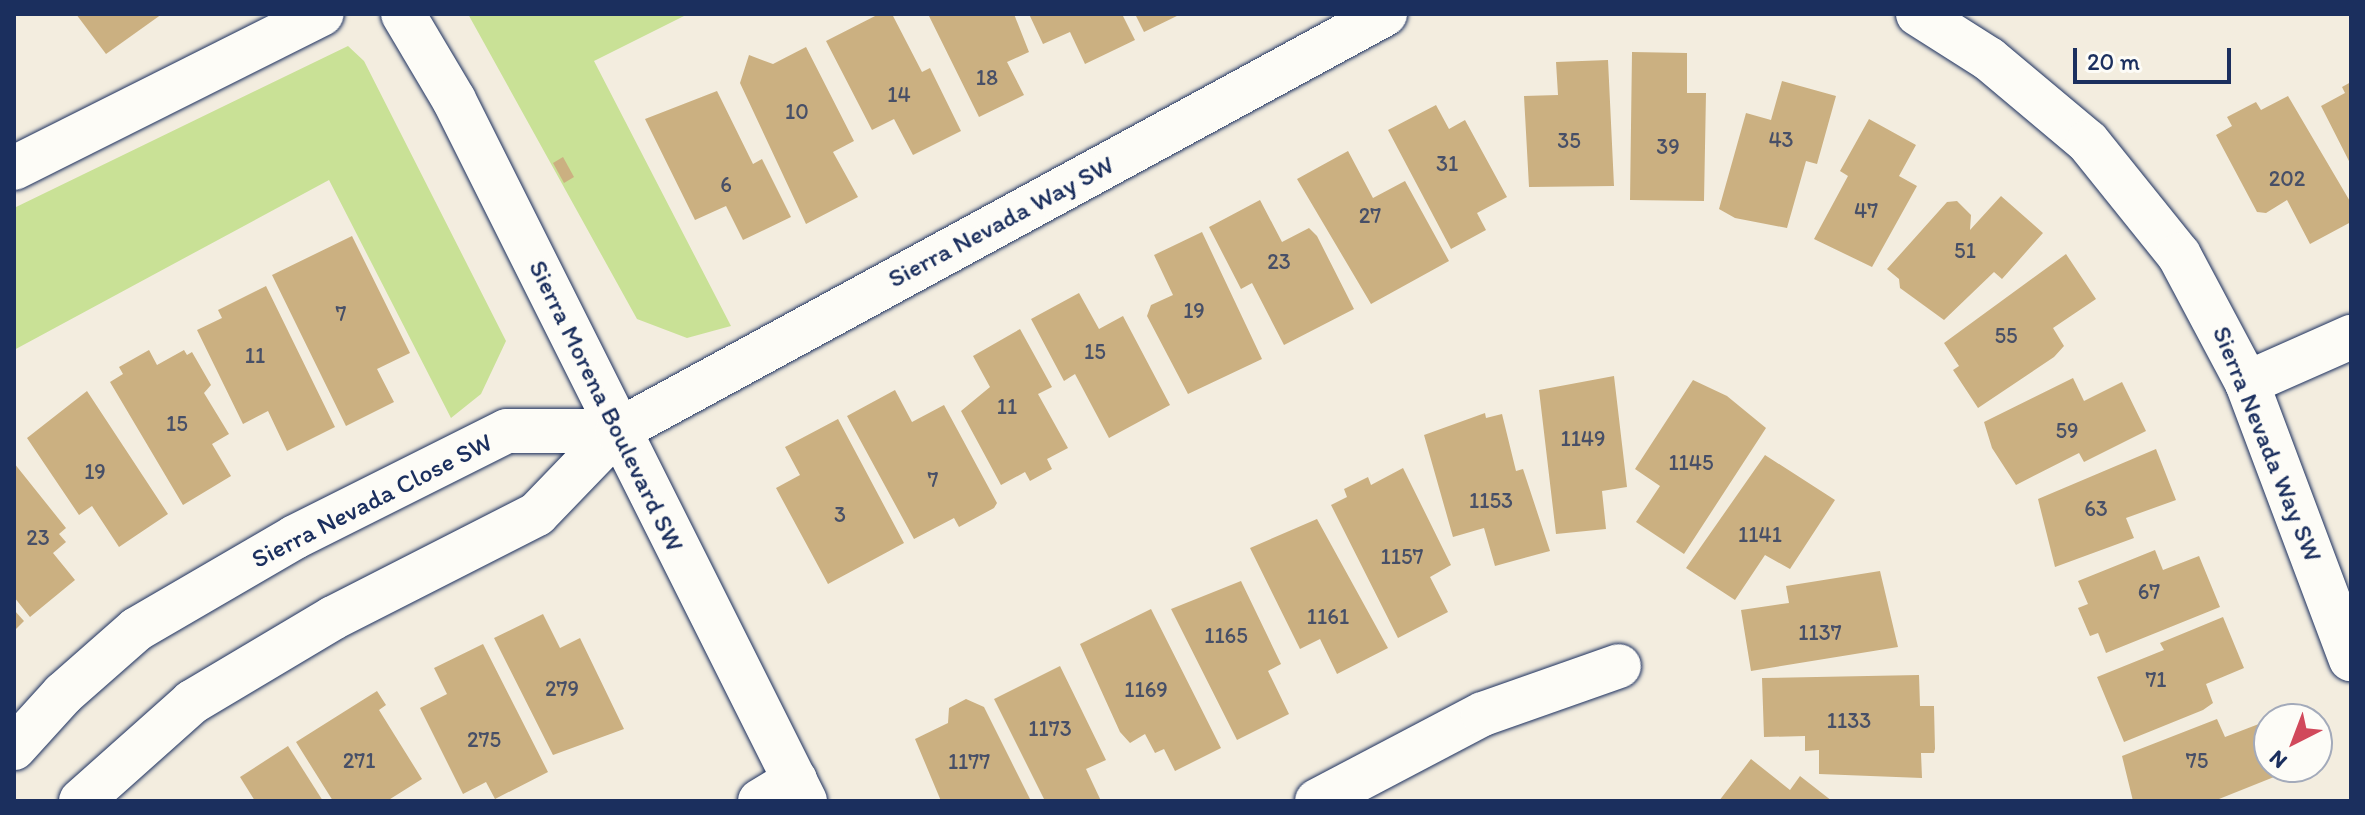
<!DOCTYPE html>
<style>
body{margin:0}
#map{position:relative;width:2365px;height:815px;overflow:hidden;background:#f3eddf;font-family:Itim,sans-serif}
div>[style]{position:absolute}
.green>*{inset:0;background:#c9e196}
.building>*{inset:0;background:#cbb081}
.roads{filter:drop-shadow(0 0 2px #1b2f5e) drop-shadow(0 0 2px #1b2f5e)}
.minor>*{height:44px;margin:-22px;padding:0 22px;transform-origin:22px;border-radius:22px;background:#fdfcf7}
span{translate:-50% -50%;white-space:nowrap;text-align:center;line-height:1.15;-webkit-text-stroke:8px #fdfcf7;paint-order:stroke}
.number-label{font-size:22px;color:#474f67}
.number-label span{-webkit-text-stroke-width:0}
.street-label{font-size:26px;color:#1b2f5e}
.frame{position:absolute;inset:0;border:16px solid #1b2f5e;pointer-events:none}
.north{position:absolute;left:2253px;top:703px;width:80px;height:80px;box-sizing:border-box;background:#fdfcf7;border:2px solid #a3aaba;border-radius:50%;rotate:222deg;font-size:22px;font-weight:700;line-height:32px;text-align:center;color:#1b2f5e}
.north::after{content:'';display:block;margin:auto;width:28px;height:36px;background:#d1495b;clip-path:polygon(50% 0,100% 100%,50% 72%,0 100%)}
.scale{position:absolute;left:2073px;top:48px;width:158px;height:36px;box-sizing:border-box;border:4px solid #1b2f5e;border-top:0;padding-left:10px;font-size:24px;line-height:28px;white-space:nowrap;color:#1b2f5e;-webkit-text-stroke:6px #fdfcf7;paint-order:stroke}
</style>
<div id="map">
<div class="green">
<div style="clip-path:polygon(468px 14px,688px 14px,594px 61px,731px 326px,687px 338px,637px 319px)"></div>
<div style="clip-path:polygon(348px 46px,364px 61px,506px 341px,481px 394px,451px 418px,329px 180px,14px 350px,14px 208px)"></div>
</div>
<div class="building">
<div style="clip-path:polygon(76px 14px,162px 14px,106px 54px)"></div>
<div style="clip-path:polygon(879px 14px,892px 14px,922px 72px,930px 68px,961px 131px,913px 155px,894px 119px,872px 130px,826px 41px)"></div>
<div style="clip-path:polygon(928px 14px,1014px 14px,1029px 52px,1007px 62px,1024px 95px,979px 117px)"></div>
<div style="clip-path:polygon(1029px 14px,1122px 14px,1135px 40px,1085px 64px,1070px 32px,1043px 44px)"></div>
<div style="clip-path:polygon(1135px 14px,1181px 14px,1144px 32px)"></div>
<div style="clip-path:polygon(806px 47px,854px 141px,833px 152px,858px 197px,806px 224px,740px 83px,749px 55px,773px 64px)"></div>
<div style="clip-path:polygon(1632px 52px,1687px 53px,1687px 93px,1706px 93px,1704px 201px,1630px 200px)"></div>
<div style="clip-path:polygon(1608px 60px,1614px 186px,1529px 187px,1524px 96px,1558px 95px,1556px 62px)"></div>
<div style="clip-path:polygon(1782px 81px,1836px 96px,1817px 164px,1806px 161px,1787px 228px,1735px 218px,1719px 209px,1746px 113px,1771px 120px)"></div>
<div style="clip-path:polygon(2351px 82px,2351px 165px,2321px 106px,2345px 93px,2342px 87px)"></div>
<div style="clip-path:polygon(717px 91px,753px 164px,762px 159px,791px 217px,743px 240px,726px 206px,695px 220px,645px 119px)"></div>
<div style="clip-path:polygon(2288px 96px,2351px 203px,2351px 222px,2310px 244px,2287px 200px,2266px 213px,2257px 212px,2216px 135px,2232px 126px,2227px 117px,2256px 102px,2261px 110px)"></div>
<div style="clip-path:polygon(1436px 105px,1449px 129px,1465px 120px,1507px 197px,1477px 213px,1486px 230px,1451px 249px,1388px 130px)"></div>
<div style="clip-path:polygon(1869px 119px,1916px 145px,1899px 176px,1917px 186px,1872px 267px,1814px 239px,1848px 176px,1840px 171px)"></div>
<div style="clip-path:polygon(1348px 151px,1373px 198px,1405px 181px,1449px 261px,1371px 304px,1297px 179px)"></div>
<div style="clip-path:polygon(563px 157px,574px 177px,564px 183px,553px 163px)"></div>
<div style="clip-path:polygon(2001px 196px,2043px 233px,2002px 279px,1994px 272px,1944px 320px,1900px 288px,1899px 279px,1887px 269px,1947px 202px,1957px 201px,1971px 215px,1970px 230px)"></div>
<div style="clip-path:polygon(1260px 200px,1282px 242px,1309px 228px,1317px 236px,1354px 309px,1284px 345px,1252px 283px,1241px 289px,1209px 227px)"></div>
<div style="clip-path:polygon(1202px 232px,1262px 359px,1188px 394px,1147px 316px,1151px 305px,1173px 295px,1154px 255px)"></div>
<div style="clip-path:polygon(352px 236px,410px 353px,377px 369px,394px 402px,346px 426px,272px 275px)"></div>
<div style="clip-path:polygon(2066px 254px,2096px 299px,2053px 328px,2064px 346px,2054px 357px,1978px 408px,1953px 370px,1959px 366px,1944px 343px)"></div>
<div style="clip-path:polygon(266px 286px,335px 427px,287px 451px,268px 411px,243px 424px,197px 330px,222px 318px,218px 310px)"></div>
<div style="clip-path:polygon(1079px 293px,1099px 329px,1123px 316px,1170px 405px,1109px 438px,1075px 374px,1064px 381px,1031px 319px)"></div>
<div style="clip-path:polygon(1020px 329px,1052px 387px,1038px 394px,1068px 448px,1047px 459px,1052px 469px,1030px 481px,1025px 472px,1001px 485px,961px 411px,990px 387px,973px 356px)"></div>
<div style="clip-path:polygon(149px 350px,157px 365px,184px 350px,187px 355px,192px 352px,211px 385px,204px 393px,229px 434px,212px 444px,231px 476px,183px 505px,110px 382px,123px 374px,119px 367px)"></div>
<div style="clip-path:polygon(1614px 376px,1627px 487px,1602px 491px,1606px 529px,1556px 534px,1539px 390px)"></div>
<div style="clip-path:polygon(2073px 378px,2084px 401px,2122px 382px,2146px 431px,2084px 462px,2079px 453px,2016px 485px,1992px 448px,1984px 422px)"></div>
<div style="clip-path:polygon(1693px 380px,1727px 396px,1766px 428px,1684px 554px,1636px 522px,1660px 486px,1635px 469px)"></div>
<div style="clip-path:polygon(895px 390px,912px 422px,944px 405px,997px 503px,994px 508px,959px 527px,954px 518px,914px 539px,847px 416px)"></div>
<div style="clip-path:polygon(87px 391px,168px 514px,119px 547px,92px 506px,79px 515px,27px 438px)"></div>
<div style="clip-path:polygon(1485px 413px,1486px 418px,1502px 414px,1516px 471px,1523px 469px,1550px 551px,1495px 566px,1484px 528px,1453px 537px,1424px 435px)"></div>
<div style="clip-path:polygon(838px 419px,904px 543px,828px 584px,776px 488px,800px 475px,785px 447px)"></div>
<div style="clip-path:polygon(2156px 449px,2176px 500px,2126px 518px,2134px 538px,2055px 567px,2038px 499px)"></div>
<div style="clip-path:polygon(1765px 455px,1835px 500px,1790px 569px,1765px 555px,1735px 600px,1686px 568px)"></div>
<div style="clip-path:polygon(14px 463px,66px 528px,59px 534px,66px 542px,53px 553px,75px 580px,30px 617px,14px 597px)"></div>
<div style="clip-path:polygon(1403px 468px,1451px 565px,1430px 577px,1448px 612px,1398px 638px,1331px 505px,1347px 497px,1344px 489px,1368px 477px,1371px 485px)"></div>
<div style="clip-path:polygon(1317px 519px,1388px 648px,1337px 674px,1320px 639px,1300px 649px,1250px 548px)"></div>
<div style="clip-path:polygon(2155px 550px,2163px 570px,2199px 556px,2220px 607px,2106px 653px,2098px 633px,2090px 636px,2078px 608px,2088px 604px,2078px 581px)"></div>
<div style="clip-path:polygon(1880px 571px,1898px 647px,1751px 671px,1741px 610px,1789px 603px,1786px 586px)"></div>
<div style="clip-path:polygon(1241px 581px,1281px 664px,1268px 671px,1289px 714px,1237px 740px,1171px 609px)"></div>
<div style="clip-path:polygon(1151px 609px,1221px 748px,1175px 771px,1164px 749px,1155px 753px,1145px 734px,1130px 743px,1120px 732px,1080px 644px)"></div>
<div style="clip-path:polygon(14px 610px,24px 621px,14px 631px)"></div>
<div style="clip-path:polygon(543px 614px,560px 648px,580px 638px,624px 729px,553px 755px,494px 638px)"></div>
<div style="clip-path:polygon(2223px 617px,2244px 668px,2206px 684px,2213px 703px,2203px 710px,2124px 742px,2097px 677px,2164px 650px,2160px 643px)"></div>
<div style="clip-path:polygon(483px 644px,548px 772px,495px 799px,486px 782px,463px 794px,420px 708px,447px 694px,434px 668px)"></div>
<div style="clip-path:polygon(1060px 666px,1106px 760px,1086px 769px,1101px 801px,1045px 801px,994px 699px)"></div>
<div style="clip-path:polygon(1919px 675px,1920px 706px,1934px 706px,1935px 749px,1934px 753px,1921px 753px,1922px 778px,1819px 774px,1819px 750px,1805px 751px,1805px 736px,1764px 737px,1762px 678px)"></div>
<div style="clip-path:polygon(377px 691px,386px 705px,379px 710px,422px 779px,387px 801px,333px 801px,296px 742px)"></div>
<div style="clip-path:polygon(966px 699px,984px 707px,1031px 801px,941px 801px,915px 739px,948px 723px,949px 708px)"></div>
<div style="clip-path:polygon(2217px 719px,2225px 737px,2264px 722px,2269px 767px,2282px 767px,2284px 773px,2214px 801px,2133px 801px,2122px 756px)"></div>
<div style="clip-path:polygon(288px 746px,323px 801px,255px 801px,240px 777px)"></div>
<div style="clip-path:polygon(1751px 759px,1790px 790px,1800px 776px,1832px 801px,1719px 801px)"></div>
</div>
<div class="roads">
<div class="minor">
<div style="left:403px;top:14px;width:100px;rotate:59.3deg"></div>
<div style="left:454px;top:100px;width:784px;rotate:63.4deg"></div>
<div style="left:1918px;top:14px;width:84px;rotate:32.4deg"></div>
<div style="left:1989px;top:59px;width:129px;rotate:40deg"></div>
<div style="left:2088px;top:142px;width:145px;rotate:51.2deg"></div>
<div style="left:2179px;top:255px;width:145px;rotate:62deg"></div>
<div style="left:2247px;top:383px;width:295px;rotate:69.4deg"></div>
<div style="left:14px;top:168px;width:344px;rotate:-26.6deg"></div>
<div style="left:2247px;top:383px;width:114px;rotate:-23.9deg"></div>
<div style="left:14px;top:748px;width:73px;rotate:-47.8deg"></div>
<div style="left:63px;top:694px;width:98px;rotate:-41.3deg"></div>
<div style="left:137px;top:629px;width:183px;rotate:-30.2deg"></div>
<div style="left:295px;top:537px;width:237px;rotate:-26.6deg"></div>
<div style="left:507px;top:431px;width:110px"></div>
<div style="left:81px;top:801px;width:149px;rotate:-41.7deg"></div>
<div style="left:192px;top:702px;width:164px;rotate:-30.8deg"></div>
<div style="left:333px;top:618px;width:229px;rotate:-27deg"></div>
<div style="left:537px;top:514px;width:115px;rotate:-46.1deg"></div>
<div style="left:617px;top:431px;width:874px;rotate:-28.5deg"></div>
<div style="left:760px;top:801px;width:41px;rotate:-31deg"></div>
<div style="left:1317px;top:801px;width:187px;rotate:-27.7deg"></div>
<div style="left:1483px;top:714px;width:144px;rotate:-19.4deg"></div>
</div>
</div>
<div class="number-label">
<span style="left:987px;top:78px">18</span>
<span style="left:899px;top:95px">14</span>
<span style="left:797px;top:112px">10</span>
<span style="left:1781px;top:140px">43</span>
<span style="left:1569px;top:141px">35</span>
<span style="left:1668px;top:147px">39</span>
<span style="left:1447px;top:164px">31</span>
<span style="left:2287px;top:179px">202</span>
<span style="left:726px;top:185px">6</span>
<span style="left:1866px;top:211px">47</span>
<span style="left:1370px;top:216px">27</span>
<span style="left:1965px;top:251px">51</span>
<span style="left:1279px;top:262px">23</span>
<span style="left:1194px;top:311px">19</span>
<span style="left:341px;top:314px">7</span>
<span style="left:2006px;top:336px">55</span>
<span style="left:1095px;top:352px">15</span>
<span style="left:255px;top:356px">11</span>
<span style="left:1007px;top:407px">11</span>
<span style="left:177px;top:424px">15</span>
<span style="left:2067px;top:431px">59</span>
<span style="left:1583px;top:439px">1149</span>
<span style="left:1691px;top:463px">1145</span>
<span style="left:95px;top:472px">19</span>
<span style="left:933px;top:480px">7</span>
<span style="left:1491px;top:501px">1153</span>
<span style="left:2096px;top:509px">63</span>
<span style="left:840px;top:515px">3</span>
<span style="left:1760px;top:535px">1141</span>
<span style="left:38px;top:538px">23</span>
<span style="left:1402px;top:557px">1157</span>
<span style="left:2149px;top:592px">67</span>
<span style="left:1328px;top:617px">1161</span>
<span style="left:1820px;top:633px">1137</span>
<span style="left:1226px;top:636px">1165</span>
<span style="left:2156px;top:680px">71</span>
<span style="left:562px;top:689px">279</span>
<span style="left:1146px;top:690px">1169</span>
<span style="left:1849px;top:721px">1133</span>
<span style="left:1050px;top:729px">1173</span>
<span style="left:484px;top:740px">275</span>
<span style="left:359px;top:761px">271</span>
<span style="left:2197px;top:761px">75</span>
<span style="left:969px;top:762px">1177</span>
</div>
<div class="street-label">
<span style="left:1001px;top:222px;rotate:-28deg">Sierra Nevada Way SW</span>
<span style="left:606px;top:406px;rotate:64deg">Sierra Morena Boulevard SW</span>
<span style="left:2267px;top:444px;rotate:68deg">Sierra Nevada Way SW</span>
<span style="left:372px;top:501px;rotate:-27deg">Sierra Nevada Close SW</span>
</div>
<div class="frame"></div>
<div class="north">N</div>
<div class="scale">20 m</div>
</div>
